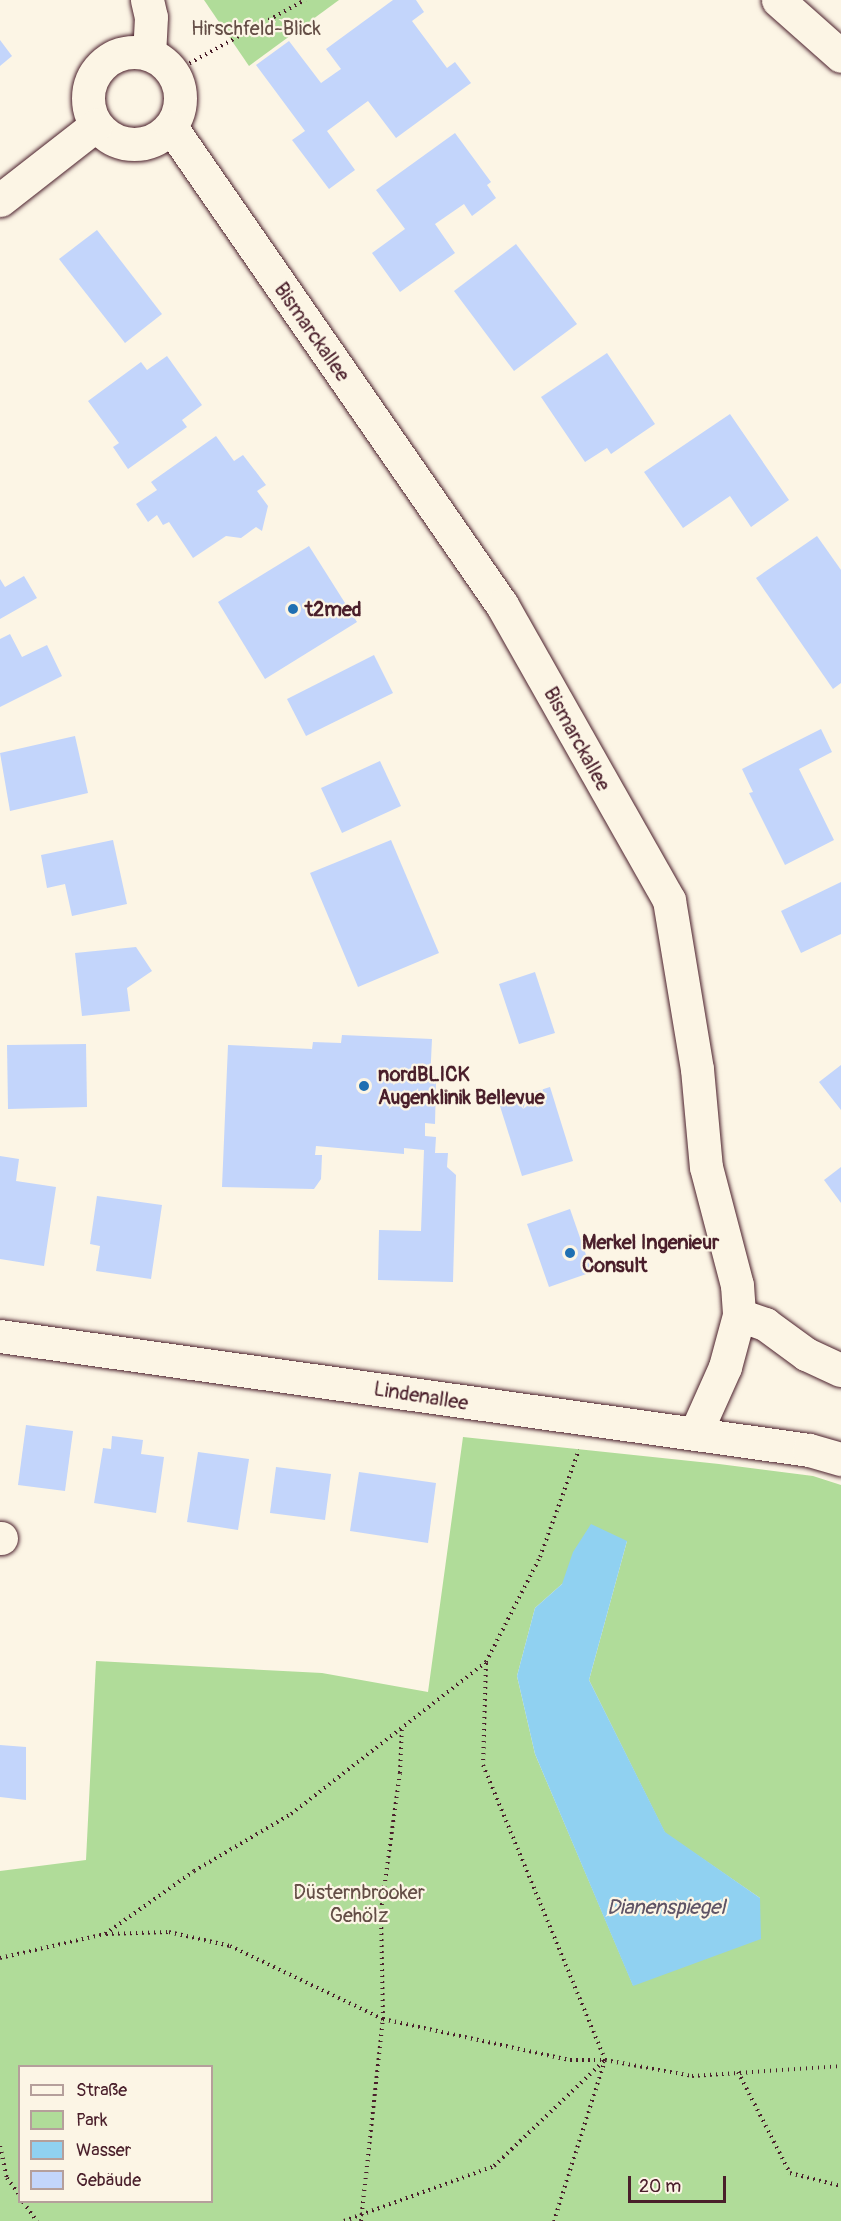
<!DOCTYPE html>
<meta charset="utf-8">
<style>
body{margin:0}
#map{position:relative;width:841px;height:2221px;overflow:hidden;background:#fcf5e5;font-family:Pangolin,sans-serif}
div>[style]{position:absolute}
.green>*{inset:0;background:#b0dc99}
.water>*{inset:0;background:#90d1f1}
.building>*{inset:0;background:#c3d5fb}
.path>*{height:4px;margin-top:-2px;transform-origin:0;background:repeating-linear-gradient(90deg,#4a1f2b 0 1.5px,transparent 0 6px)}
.roads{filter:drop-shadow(0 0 2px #4a1f2b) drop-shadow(0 0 2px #4a1f2b)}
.minor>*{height:33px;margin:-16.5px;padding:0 16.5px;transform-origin:16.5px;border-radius:16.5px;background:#fcf5e5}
.minor>.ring{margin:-16.5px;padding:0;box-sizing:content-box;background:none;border:33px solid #fcf5e5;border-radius:50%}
.dots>*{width:16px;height:16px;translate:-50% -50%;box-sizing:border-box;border:3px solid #fcf5e5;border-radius:50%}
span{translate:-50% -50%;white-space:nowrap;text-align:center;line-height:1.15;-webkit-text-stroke:4.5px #fcf5e5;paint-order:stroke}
.park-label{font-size:20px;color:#644e46}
.street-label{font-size:20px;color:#4a1f2b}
.poi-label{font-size:20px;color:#4a1f2b;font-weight:700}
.left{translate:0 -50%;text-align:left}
.water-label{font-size:21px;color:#5f5466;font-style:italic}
.legend{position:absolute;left:18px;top:2065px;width:195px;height:138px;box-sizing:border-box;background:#fcf5e5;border:2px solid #b59f9b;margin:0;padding:8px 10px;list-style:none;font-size:18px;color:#4a1f2b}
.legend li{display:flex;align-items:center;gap:12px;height:30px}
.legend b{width:30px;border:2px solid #b59f9b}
.scale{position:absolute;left:628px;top:2176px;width:98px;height:27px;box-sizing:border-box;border:3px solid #4a1f2b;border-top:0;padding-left:8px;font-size:18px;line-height:21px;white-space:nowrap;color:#4a1f2b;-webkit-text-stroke:4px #fcf5e5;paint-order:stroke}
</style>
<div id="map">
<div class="green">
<div style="clip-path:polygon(204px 0,339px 0,249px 66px)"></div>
<div style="clip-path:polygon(evenodd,463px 1437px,719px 1464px,813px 1476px,841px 1485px,841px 2221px,0 2221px,0 1871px,86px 1860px,96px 1661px,322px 1673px,428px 1692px,463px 1437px,627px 1541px,589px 1680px,665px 1833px,760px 1898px,633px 1985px,535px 1754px,517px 1676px,535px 1608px,562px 1584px,627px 1541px,463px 1437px,20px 2066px,212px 2066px,212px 2202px,20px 2202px,20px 2066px)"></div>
</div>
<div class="water">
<div style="clip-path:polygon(591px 1524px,627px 1541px,589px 1680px,665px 1832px,760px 1898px,761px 1939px,633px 1986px,535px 1754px,517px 1676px,535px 1608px,562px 1584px,573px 1552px)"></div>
</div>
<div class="building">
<div style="clip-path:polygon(393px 0,416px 0,424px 12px,412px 21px,447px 68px,455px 62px,471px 83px,396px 138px,368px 101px,327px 131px,355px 170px,329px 189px,292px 140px,305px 131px,256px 65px,289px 41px,321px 83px,341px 69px,326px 49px)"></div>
<div style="clip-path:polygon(0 40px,12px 56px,0 66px)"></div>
<div style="clip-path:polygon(455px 133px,491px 182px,487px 185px,496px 198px,472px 216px,464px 204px,435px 224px,455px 253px,400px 292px,372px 253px,405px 229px,376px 190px)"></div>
<div style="clip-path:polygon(97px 230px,162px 314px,125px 343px,59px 259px)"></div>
<div style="clip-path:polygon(516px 244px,577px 324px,514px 371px,454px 291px)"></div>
<div style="clip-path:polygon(607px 353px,655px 424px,611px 454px,607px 448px,585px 462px,541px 397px)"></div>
<div style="clip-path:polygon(167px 356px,202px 405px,182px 420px,187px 427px,128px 469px,113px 447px,119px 443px,88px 401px,141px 362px,147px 370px)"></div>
<div style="clip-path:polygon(730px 414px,789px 500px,751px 527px,730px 496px,683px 528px,644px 472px)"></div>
<div style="clip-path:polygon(216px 436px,234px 461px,243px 455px,266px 485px,257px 491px,268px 506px,262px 531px,256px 527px,241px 538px,226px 536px,193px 558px,169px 522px,163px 525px,157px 515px,148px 522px,136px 504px,157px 490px,151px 482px)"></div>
<div style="clip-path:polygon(817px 536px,841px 570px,841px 683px,833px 689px,756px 578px)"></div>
<div style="clip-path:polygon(309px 546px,357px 622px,265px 679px,218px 602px)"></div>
<div style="clip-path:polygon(24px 576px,37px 598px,0 619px,0 579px,5px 587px)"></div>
<div style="clip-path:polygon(10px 634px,22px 657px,47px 645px,62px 676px,0 707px,0 639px)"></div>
<div style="clip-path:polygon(374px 655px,393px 693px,306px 736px,287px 699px)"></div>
<div style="clip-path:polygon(821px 729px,832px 752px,799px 769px,834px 840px,785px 865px,749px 793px,753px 792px,742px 769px)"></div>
<div style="clip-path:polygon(75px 736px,88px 793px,10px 811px,0 753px)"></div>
<div style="clip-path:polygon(380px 761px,401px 806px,342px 833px,321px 788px)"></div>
<div style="clip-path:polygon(113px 840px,127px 904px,72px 916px,65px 884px,47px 888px,41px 855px)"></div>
<div style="clip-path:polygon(391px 840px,439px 953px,358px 987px,310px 873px)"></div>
<div style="clip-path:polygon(841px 882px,841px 934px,801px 953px,781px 911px)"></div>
<div style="clip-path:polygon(136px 947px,152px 971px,127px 988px,130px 1011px,82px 1016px,75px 953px)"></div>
<div style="clip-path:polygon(535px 972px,555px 1033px,519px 1044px,499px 984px)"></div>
<div style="clip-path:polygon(342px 1035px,432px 1039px,430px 1082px,436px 1082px,435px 1124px,425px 1123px,425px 1136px,436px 1137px,435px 1153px,448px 1153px,447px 1167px,456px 1175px,453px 1282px,378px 1280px,379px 1230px,421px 1231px,424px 1150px,404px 1148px,404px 1154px,316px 1146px,315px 1155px,322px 1155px,321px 1179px,314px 1189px,222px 1187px,228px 1045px,312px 1049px,313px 1042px,341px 1043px)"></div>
<div style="clip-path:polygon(86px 1044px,87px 1107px,8px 1109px,7px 1045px)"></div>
<div style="clip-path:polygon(841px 1065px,841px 1110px,819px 1082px)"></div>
<div style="clip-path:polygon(550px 1087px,573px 1161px,522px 1176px,499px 1103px)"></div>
<div style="clip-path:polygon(0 1156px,19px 1159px,16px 1181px,56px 1187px,44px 1266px,0 1259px)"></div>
<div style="clip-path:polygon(841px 1167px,841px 1203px,824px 1180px)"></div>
<div style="clip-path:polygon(97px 1196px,162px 1205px,151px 1279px,96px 1271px,100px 1246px,90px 1244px)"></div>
<div style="clip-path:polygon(570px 1209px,592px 1272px,549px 1287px,527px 1224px)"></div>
<div style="clip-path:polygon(26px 1425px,73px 1431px,65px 1491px,18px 1485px)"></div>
<div style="clip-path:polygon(112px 1436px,143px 1440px,141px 1454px,164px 1457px,156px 1513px,94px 1503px,103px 1448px,111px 1449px)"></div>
<div style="clip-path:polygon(198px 1452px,249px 1459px,238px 1530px,187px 1522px)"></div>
<div style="clip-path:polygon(276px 1467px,331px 1474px,325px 1520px,270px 1513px)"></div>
<div style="clip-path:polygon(359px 1472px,436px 1483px,428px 1543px,350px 1531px)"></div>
<div style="clip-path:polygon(0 1745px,26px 1747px,26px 1800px,0 1797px)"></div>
</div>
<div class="path">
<div style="left:179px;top:69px;width:144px;rotate:-28.7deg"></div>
<div style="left:486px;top:1663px;width:102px;rotate:91.7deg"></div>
<div style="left:483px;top:1765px;width:319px;rotate:67.5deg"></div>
<div style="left:605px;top:2060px;width:169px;rotate:107.6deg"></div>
<div style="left:106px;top:1934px;width:63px;rotate:-1.8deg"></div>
<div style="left:169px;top:1932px;width:63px;rotate:12.9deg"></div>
<div style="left:230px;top:1946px;width:170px;rotate:25.5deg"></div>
<div style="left:383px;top:2019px;width:191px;rotate:12.4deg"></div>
<div style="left:570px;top:2060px;width:35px"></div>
<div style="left:605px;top:2060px;width:88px;rotate:10.4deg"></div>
<div style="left:692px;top:2076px;width:149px;rotate:-3.8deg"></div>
<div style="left:0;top:1958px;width:108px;rotate:-12.9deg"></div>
<div style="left:105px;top:1934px;width:109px;rotate:-35.3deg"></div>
<div style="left:194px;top:1871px;width:113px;rotate:-30.4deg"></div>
<div style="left:291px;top:1814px;width:247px;rotate:-37.9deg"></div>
<div style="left:486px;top:1662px;width:118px;rotate:-62.8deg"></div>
<div style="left:540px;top:1557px;width:114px;rotate:-70deg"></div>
<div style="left:738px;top:2072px;width:114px;rotate:62.8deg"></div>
<div style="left:790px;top:2173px;width:53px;rotate:14.3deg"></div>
<div style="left:0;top:2146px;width:33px;rotate:78deg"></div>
<div style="left:7px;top:2178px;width:22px;rotate:54deg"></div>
<div style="left:23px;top:2202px;width:24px;rotate:54deg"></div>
<div style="left:344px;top:2221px;width:160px;rotate:-20.1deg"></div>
<div style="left:494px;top:2166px;width:153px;rotate:-43.7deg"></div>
<div style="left:361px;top:2221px;width:203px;rotate:-83.8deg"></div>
<div style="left:383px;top:2019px;width:108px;rotate:-91.1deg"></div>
<div style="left:381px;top:1911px;width:139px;rotate:-82.2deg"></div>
<div style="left:400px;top:1773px;width:48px;rotate:-87.6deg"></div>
</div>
<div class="roads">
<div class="minor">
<div style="left:147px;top:0;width:17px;rotate:77deg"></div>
<div style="left:151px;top:17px;width:37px;rotate:93deg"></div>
<div style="left:778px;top:0;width:84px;rotate:41.6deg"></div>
<div class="ring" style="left:88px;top:52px;width:59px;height:59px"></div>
<div style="left:171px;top:127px;width:581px;rotate:55.3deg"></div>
<div style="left:502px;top:605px;width:339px;rotate:60.5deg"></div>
<div style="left:669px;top:900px;width:171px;rotate:80.6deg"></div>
<div style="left:697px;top:1069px;width:98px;rotate:84.8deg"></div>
<div style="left:706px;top:1167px;width:122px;rotate:75.3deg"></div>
<div style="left:737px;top:1285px;width:30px;rotate:86deg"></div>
<div style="left:739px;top:1315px;width:54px;rotate:105.1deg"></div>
<div style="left:725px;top:1367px;width:73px;rotate:114.1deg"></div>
<div style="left:0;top:200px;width:122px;rotate:-38deg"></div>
<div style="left:739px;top:1315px;width:28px;rotate:19deg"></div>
<div style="left:765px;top:1324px;width:51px;rotate:36.2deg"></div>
<div style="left:806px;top:1354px;width:38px;rotate:25deg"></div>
<div style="left:0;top:1336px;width:817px;rotate:8.02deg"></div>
<div style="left:809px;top:1450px;width:33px;rotate:16deg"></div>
<div style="left:0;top:1538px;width:1px"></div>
</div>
</div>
<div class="dots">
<div style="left:293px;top:609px;background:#1f6fb2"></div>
<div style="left:364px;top:1086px;background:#1f6fb2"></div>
<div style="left:570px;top:1253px;background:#1f6fb2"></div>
</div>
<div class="park-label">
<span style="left:256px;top:28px">Hirschfeld-Blick</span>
<span style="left:359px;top:1904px">Düsternbrooker<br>Gehölz</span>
</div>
<div class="street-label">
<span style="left:312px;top:332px;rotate:55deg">Bismarckallee</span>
<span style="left:577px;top:739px;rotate:61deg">Bismarckallee</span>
<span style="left:421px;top:1396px;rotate:9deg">Lindenallee</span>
</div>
<div class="poi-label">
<span class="left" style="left:305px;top:609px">t2med</span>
<span class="left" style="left:378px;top:1086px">nordBLICK<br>Augenklinik Bellevue</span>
<span class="left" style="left:582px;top:1254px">Merkel Ingenieur<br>Consult</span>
</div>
<div class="water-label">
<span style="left:666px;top:1908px">Dianenspiegel</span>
</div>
<ul class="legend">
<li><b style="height:8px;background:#fcf5e5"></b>Straße</li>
<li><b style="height:16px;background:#b0dc99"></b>Park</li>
<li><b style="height:16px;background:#90d1f1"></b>Wasser</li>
<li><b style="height:16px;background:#c3d5fb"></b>Gebäude</li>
</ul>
<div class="scale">20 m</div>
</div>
